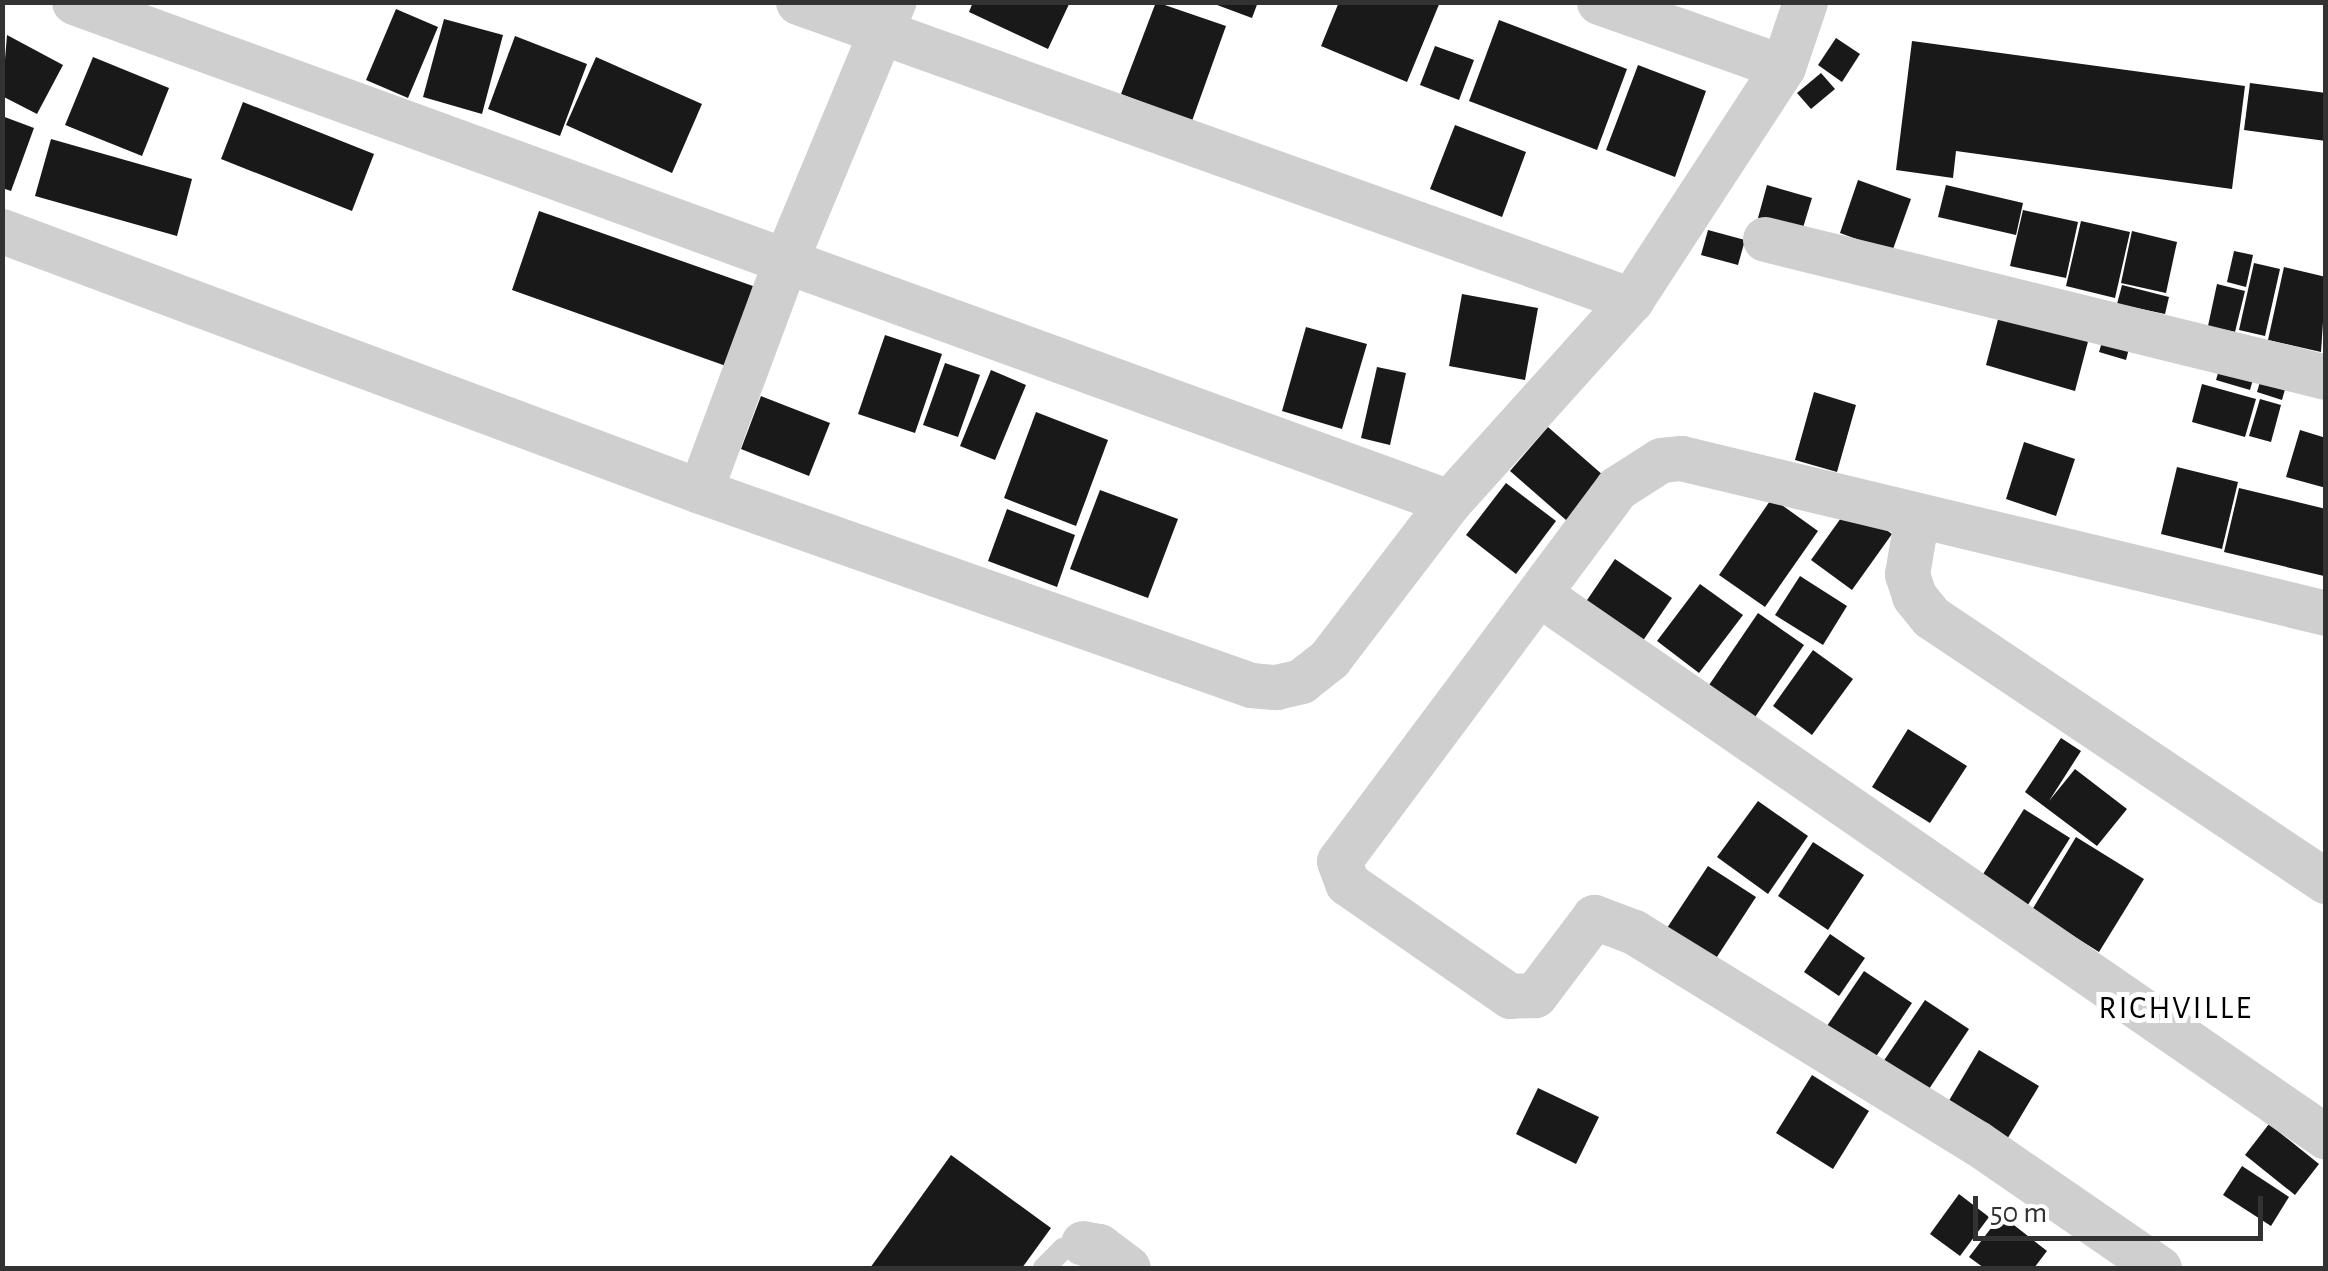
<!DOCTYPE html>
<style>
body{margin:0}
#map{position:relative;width:2328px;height:1271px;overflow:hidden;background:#fff;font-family:"Alegreya Sans",sans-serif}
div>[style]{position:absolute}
.building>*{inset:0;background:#191919}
.lane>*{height:22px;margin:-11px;padding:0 11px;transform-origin:11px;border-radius:11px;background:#cfcfcf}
.street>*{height:45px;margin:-22.5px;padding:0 22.5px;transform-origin:22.5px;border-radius:22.5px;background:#cfcfcf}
span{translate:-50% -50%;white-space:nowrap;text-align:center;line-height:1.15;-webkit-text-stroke:10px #fff;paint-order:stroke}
.neighbourhood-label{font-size:32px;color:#000;letter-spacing:2.5px}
.frame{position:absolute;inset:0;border:5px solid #323232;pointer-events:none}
.scale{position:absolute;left:1973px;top:1196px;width:290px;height:45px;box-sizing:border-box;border:5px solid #323232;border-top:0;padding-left:12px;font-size:30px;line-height:35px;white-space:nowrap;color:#323232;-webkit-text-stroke:8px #fff;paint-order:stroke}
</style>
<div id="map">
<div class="building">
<div style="clip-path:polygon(973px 2px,1070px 2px,1048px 49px,969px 12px)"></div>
<div style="clip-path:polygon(1156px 2px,1226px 26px,1192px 121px,1121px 94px)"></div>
<div style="clip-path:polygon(1209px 2px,1258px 2px,1252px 18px)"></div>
<div style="clip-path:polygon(1339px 2px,1440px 2px,1407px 82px,1321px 46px)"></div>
<div style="clip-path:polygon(396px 9px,438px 27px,408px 98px,366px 80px)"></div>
<div style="clip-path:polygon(444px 19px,503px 35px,482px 114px,423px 97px)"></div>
<div style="clip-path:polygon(1499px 20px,1627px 69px,1597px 150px,1469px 101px)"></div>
<div style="clip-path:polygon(7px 35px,63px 65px,37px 114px,2px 96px)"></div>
<div style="clip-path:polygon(515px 36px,587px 64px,560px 136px,488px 109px)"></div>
<div style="clip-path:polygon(1836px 38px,1860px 54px,1842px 82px,1818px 65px)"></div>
<div style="clip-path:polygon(1912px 41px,2245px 86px,2232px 189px,1956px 151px,1953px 178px,1896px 170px)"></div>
<div style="clip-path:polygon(1435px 46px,1474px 60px,1459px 100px,1420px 85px)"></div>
<div style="clip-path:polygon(93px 57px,169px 88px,142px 156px,65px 125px)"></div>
<div style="clip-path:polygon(596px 57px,702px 104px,672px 173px,566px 125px)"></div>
<div style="clip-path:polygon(1638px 65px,1706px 91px,1675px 177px,1606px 150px)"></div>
<div style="clip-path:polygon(1821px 73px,1835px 89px,1811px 109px,1797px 93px)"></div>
<div style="clip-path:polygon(2250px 83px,2326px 93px,2326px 141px,2244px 130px)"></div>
<div style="clip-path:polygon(243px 102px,374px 154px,352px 211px,221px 159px)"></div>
<div style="clip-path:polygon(2px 116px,34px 128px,11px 191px,2px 188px)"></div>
<div style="clip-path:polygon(1455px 125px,1526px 152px,1502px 217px,1430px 189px)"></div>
<div style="clip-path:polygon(51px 139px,192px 179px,177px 236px,35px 196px)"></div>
<div style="clip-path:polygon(1858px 180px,1911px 199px,1892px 252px,1840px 233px)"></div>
<div style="clip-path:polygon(1767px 185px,1812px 198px,1802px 231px,1758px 218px)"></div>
<div style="clip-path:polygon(1946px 185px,2023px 203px,2016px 235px,1938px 217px)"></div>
<div style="clip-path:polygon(2023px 210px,2078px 222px,2066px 278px,2010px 266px)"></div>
<div style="clip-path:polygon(539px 211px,753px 286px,726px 366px,512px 290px)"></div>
<div style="clip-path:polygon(2081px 221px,2130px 232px,2115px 298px,2066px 286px)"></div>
<div style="clip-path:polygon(1708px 230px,1745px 240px,1738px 265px,1701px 255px)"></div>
<div style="clip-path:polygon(2132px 231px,2177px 242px,2166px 293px,2121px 283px)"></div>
<div style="clip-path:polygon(2234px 251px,2253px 255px,2246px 287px,2227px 282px)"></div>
<div style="clip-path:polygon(2254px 263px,2280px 269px,2265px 336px,2239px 330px)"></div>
<div style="clip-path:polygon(2284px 267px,2326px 277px,2321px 352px,2268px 340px)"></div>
<div style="clip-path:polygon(2217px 284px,2245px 291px,2235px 332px,2208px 326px)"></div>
<div style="clip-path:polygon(2122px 285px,2169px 297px,2165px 314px,2117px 304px)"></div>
<div style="clip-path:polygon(1462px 294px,1538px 308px,1525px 380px,1449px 366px)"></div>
<div style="clip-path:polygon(2001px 308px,2090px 334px,2075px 391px,1986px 365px)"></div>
<div style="clip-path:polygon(1306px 327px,1367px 344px,1342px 429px,1282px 411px)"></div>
<div style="clip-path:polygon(2106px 329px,2132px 337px,2126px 360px,2099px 352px)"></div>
<div style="clip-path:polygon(885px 335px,942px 354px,915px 433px,858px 414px)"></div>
<div style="clip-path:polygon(945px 363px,980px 375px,958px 437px,923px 425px)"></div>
<div style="clip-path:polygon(2221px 363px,2255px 372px,2250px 390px,2216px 380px)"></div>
<div style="clip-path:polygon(1377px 367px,1406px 373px,1390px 445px,1361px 438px)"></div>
<div style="clip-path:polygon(991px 370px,1026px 385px,995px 460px,960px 446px)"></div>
<div style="clip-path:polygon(2262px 375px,2287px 382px,2282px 400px,2257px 392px)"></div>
<div style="clip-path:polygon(2202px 384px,2256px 399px,2245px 437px,2192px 422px)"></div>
<div style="clip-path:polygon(1814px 392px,1856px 405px,1837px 472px,1795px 460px)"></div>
<div style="clip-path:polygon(761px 396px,830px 423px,809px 476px,741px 449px)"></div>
<div style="clip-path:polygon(2260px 399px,2281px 405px,2271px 442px,2249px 436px)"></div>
<div style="clip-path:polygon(1036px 412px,1108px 440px,1076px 526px,1004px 498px)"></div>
<div style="clip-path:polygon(1548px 427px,1612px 483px,1574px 527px,1510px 471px)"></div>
<div style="clip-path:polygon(2300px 430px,2326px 438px,2326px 488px,2286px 477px)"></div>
<div style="clip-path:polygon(2024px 442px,2075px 459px,2056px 516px,2006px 499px)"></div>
<div style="clip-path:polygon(2177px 467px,2238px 482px,2222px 549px,2161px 534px)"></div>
<div style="clip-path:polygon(1506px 483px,1556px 521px,1516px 574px,1466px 535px)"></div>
<div style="clip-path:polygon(2239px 488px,2326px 509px,2324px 576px,2224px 552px)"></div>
<div style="clip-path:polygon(1100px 490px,1178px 519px,1148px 598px,1070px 569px)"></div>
<div style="clip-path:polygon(1772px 498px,1818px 531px,1765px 607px,1719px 575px)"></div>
<div style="clip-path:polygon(1851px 504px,1892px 534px,1852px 590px,1811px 560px)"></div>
<div style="clip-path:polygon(1007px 509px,1075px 535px,1057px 587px,988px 561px)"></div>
<div style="clip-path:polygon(1615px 559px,1672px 598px,1640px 645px,1583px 606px)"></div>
<div style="clip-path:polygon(1800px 576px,1847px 606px,1823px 645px,1775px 615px)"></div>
<div style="clip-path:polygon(1700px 584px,1743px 615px,1699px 673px,1657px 641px)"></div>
<div style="clip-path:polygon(1758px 613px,1804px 645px,1753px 720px,1707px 688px)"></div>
<div style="clip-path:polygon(1813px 650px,1853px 679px,1812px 735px,1773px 706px)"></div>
<div style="clip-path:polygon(1908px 729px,1967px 766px,1930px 823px,1872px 787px)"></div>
<div style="clip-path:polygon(2061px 738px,2081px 751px,2049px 801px,2075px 769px,2127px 809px,2097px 846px,2025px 792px)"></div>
<div style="clip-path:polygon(1758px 801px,1808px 836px,1768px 894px,1717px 857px)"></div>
<div style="clip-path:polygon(2024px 809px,2070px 838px,2026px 908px,1980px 879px)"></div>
<div style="clip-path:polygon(2076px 837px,2144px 879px,2099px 952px,2032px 910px)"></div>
<div style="clip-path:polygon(1813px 842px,1864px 875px,1828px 930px,1778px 896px)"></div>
<div style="clip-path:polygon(1708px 866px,1756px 897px,1713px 963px,1665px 931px)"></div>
<div style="clip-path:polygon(1830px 934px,1865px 958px,1839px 996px,1804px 972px)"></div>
<div style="clip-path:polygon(1864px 971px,1912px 1003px,1873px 1061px,1825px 1029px)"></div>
<div style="clip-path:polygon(1925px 1000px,1969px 1029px,1927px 1092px,1883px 1062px)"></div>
<div style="clip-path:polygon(1979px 1050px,2039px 1086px,2003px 1146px,1944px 1109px)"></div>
<div style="clip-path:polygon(1812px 1075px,1869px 1111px,1833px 1169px,1776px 1133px)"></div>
<div style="clip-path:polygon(1538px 1088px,1599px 1117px,1576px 1164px,1516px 1134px)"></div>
<div style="clip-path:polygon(2269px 1124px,2319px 1164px,2295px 1195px,2245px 1155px)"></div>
<div style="clip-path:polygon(951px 1155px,1051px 1228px,1022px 1268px,870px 1268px)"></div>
<div style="clip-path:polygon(2242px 1166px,2289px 1197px,2271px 1226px,2223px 1195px)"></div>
<div style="clip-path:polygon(1959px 1194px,1989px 1217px,1960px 1256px,1930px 1234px)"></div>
<div style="clip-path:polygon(2001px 1215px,2047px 1251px,2034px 1268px,1984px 1268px,1969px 1257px)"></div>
</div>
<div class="lane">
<div style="left:1044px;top:1268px;width:27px;rotate:-45deg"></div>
<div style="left:1063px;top:1249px;width:21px;rotate:-17deg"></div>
</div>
<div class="street">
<div style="left:74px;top:2px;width:1463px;rotate:19.98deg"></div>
<div style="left:798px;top:2px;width:885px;rotate:19.68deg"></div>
<div style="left:1631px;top:300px;width:278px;rotate:-56.9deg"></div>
<div style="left:1783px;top:67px;width:69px;rotate:-71.3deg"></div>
<div style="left:1599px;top:2px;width:195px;rotate:19.5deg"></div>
<div style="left:2px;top:231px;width:745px;rotate:20.43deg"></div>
<div style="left:700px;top:491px;width:584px;rotate:19.4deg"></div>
<div style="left:1251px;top:685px;width:25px;rotate:5deg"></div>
<div style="left:1276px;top:687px;width:26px;rotate:-13deg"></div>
<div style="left:1301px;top:681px;width:36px;rotate:-38deg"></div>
<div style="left:1329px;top:659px;width:198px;rotate:-52.6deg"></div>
<div style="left:1449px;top:502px;width:272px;rotate:-48deg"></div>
<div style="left:1765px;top:239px;width:578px;rotate:13.82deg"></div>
<div style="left:700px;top:491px;width:244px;rotate:-69.6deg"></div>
<div style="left:785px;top:262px;width:282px;rotate:-67.4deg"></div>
<div style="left:1917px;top:516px;width:59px;rotate:99.8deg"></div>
<div style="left:1907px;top:574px;width:23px;rotate:72deg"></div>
<div style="left:1914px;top:596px;width:27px;rotate:51deg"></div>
<div style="left:1931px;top:617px;width:475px;rotate:33.8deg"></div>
<div style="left:1539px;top:594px;width:956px;rotate:34.6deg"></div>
<div style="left:1083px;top:1243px;width:16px;rotate:11deg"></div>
<div style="left:1099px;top:1246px;width:36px;rotate:37deg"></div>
<div style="left:2159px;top:1268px;width:221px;rotate:-145.5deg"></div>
<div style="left:1977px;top:1143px;width:403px;rotate:-148.4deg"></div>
<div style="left:1634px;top:932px;width:43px;rotate:-159.4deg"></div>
<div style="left:1594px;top:917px;width:98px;rotate:127.1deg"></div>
<div style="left:1535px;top:995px;width:25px;rotate:178deg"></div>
<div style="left:1510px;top:996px;width:198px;rotate:-145.3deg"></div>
<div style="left:1347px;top:883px;width:23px;rotate:-110deg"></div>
<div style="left:1339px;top:861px;width:465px;rotate:-53.3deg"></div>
<div style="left:1617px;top:488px;width:52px;rotate:-32.5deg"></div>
<div style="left:1661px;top:460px;width:20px;rotate:-6deg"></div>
<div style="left:1681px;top:458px;width:663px;rotate:13.51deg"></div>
</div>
<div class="neighbourhood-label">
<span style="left:2176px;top:1008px">RICHVILLE</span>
</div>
<div class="frame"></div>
<div class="scale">50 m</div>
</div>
